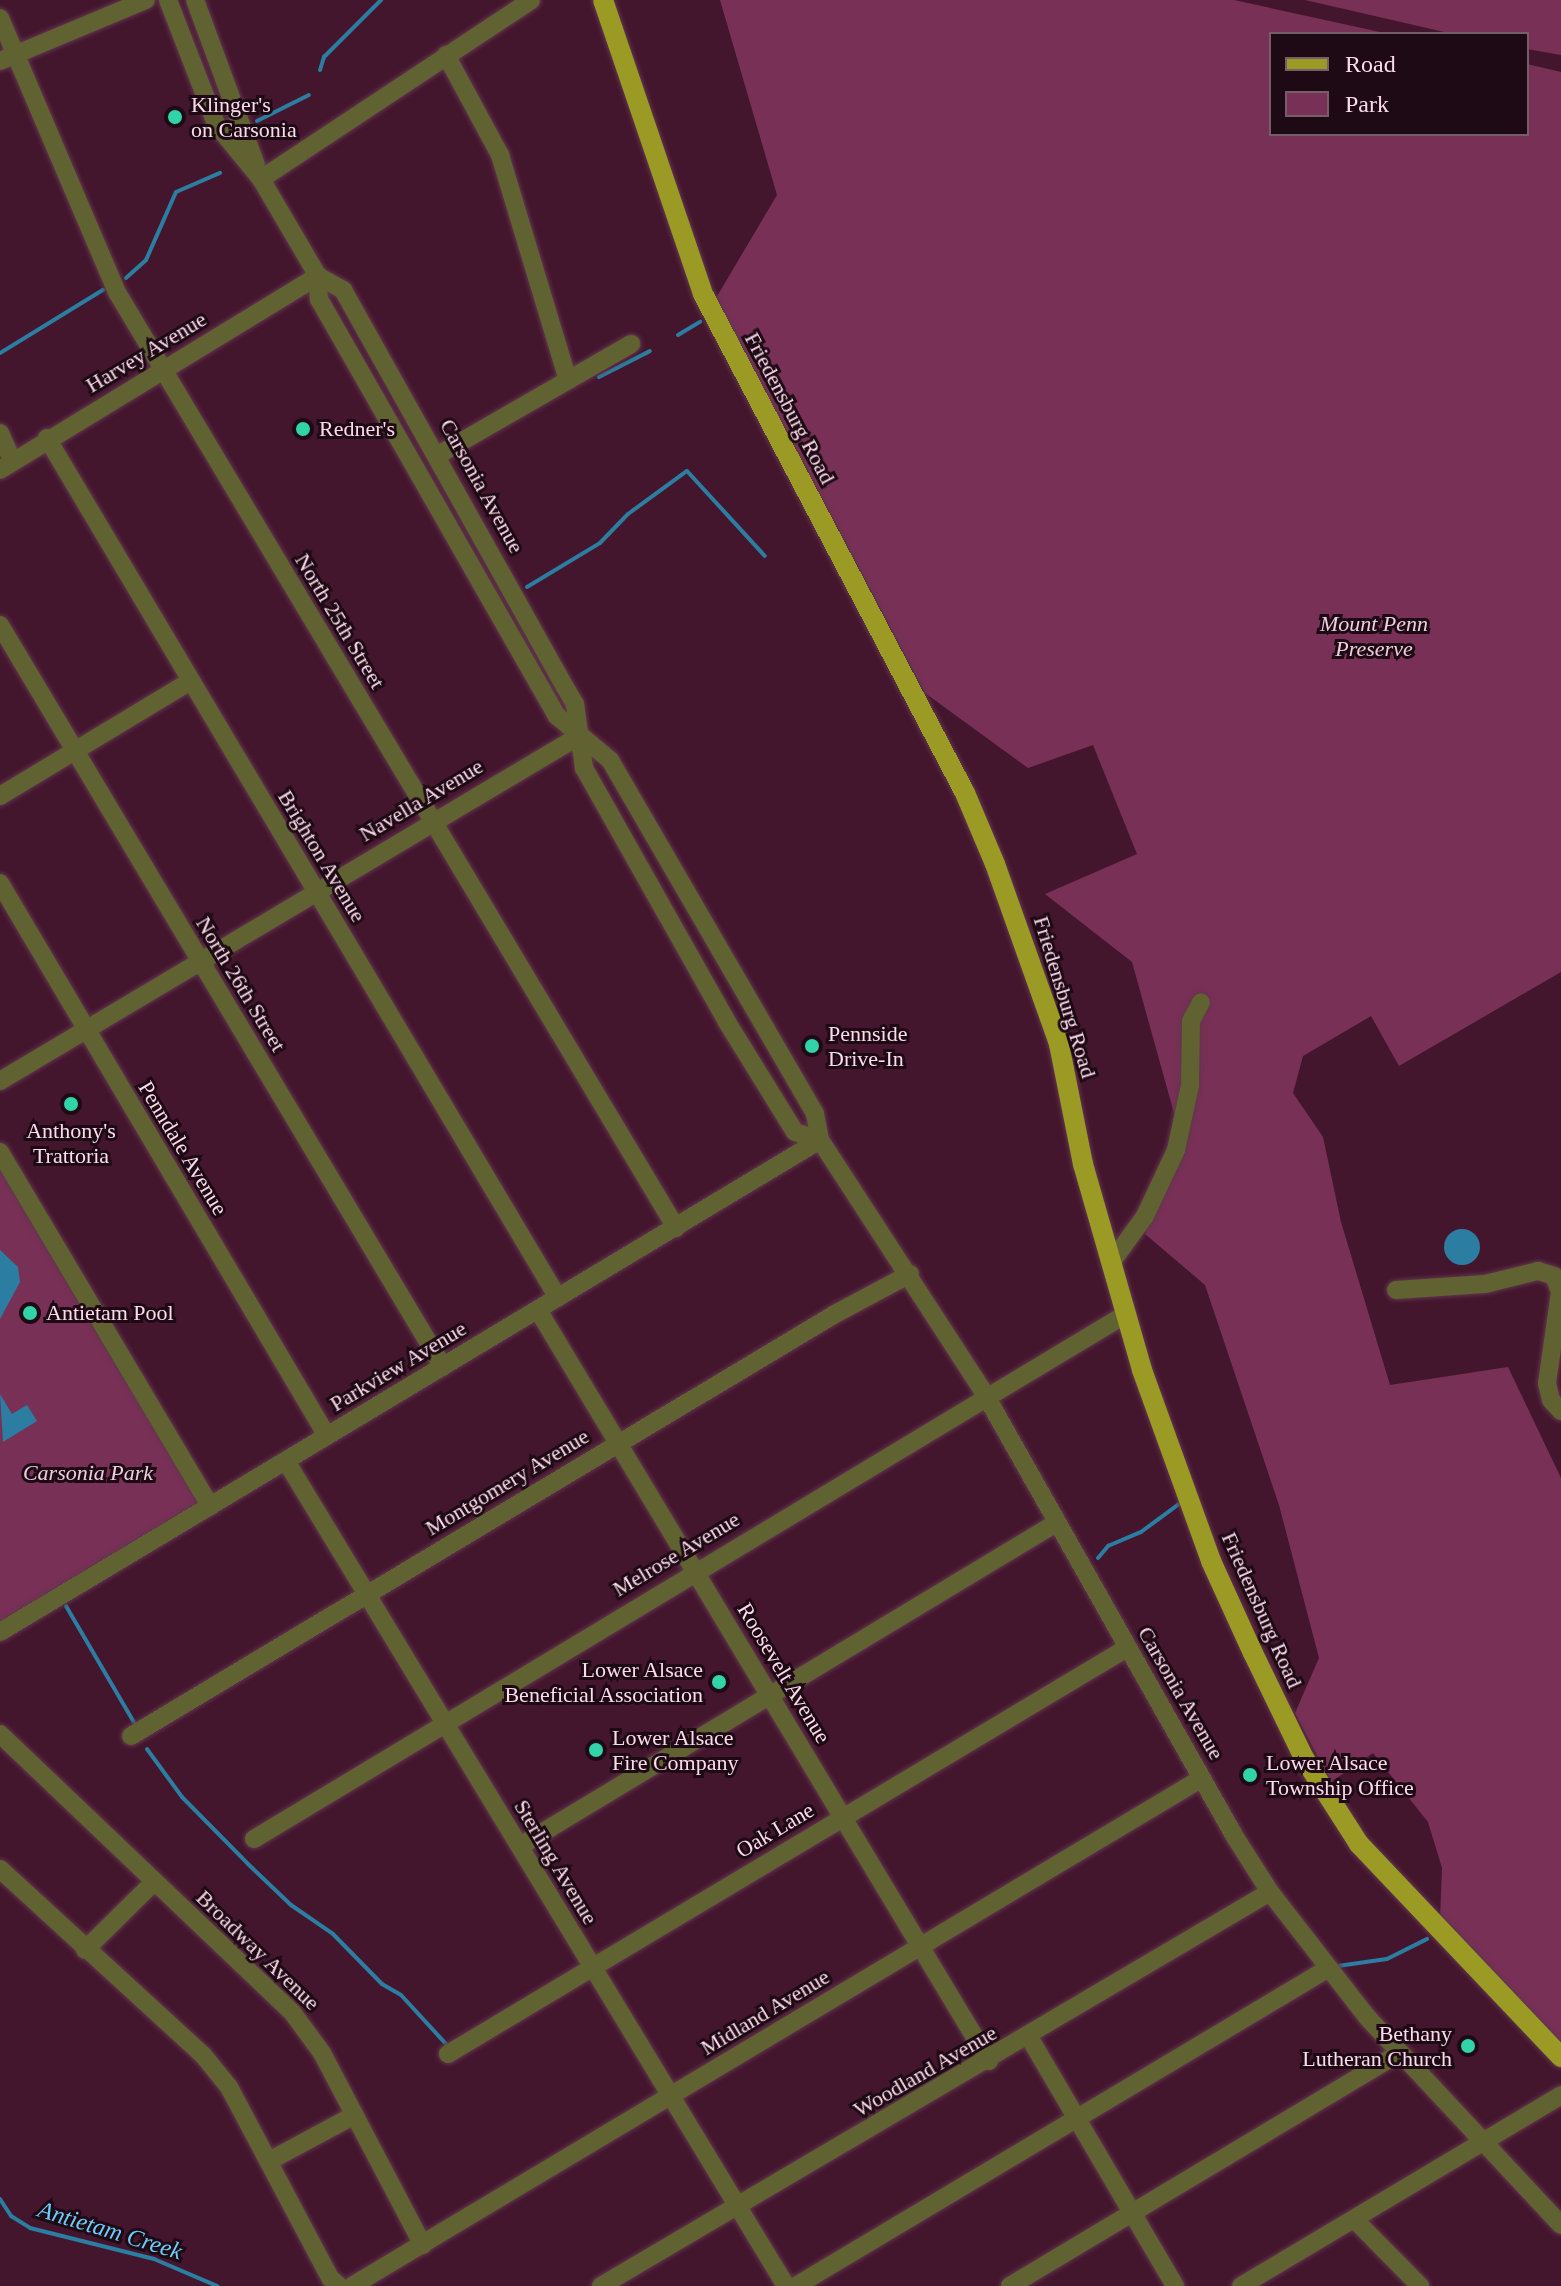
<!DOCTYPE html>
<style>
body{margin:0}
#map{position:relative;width:1561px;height:2286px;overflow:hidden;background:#44162e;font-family:Georgia,serif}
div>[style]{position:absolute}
.green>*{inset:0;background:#793057}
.water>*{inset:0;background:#2b7ea1}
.round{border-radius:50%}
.stream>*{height:4px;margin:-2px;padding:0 2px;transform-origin:2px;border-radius:2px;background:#2b7ea1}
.roads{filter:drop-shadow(0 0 2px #61364c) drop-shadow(0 0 2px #61364c)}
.minor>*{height:18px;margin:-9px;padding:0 9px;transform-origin:9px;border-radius:9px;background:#616231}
.major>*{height:20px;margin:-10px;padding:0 10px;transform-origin:10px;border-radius:10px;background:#9a9a24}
.dots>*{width:22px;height:22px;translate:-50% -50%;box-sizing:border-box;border:4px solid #1e0a14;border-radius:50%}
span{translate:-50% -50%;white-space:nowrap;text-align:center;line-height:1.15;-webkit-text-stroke:6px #1e0a14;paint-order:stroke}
.poi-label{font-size:22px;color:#fbdbe9}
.left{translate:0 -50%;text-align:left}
.right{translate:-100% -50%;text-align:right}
.street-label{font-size:22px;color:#fbdbe9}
.park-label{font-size:22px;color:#edcfdc;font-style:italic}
.water-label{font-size:24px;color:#6acdfa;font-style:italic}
.legend{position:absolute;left:1269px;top:32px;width:260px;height:104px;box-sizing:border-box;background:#1e0a14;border:2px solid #765e69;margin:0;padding:10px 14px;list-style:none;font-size:24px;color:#fbdbe9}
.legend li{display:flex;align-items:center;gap:16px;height:40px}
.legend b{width:40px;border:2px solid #765e69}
</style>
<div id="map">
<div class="green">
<div style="clip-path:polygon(720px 0,1234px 0,1389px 34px,1271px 34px,1271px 134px,1527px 134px,1527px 64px,1561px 72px,1561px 972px,1399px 1066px,1371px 1016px,1303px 1056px,1293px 1093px,1323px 1137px,1341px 1222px,1390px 1385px,1508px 1367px,1561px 1478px,1561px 2042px,1440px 1919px,1442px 1868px,1428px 1822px,1373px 1753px,1331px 1782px,1295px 1713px,1319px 1658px,1279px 1505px,1205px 1285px,1145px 1234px,1177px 1124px,1132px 962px,1045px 894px,1137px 854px,1093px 745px,1028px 768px,925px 693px,716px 298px,777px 195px)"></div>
<div style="clip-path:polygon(1305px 0,1561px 0,1561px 55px,1527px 49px,1527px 34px,1453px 34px)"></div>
<div style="clip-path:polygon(0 1152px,210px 1506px,0 1632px)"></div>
</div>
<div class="water">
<div class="round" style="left:1444px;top:1229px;width:36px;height:36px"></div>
<div style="clip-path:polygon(0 1250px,18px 1267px,20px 1282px,0 1319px)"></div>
<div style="clip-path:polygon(0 1394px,12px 1414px,27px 1405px,37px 1421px,3px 1442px)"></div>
</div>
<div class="stream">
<div style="left:320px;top:70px;width:14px;rotate:-73deg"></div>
<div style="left:324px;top:57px;width:81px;rotate:-45deg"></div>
<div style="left:257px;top:121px;width:58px;rotate:-26.6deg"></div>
<div style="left:126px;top:278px;width:27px;rotate:-42deg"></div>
<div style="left:146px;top:260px;width:74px;rotate:-66.2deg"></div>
<div style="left:176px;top:192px;width:48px;rotate:-23.4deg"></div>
<div style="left:678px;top:335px;width:26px;rotate:-31deg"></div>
<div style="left:0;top:353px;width:121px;rotate:-31.5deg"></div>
<div style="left:599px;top:377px;width:57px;rotate:-27deg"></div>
<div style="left:527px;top:587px;width:85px;rotate:-31.1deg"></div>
<div style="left:600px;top:543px;width:40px;rotate:-46deg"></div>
<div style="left:628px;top:514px;width:73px;rotate:-36.1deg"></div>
<div style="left:687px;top:471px;width:115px;rotate:47.5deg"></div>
<div style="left:1098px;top:1558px;width:16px;rotate:-50deg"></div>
<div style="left:1108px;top:1546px;width:36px;rotate:-23deg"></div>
<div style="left:1141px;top:1532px;width:47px;rotate:-36.4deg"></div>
<div style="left:66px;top:1606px;width:139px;rotate:59.7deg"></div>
<div style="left:147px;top:1749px;width:59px;rotate:53.9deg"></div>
<div style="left:182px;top:1797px;width:94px;rotate:45.4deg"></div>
<div style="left:248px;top:1864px;width:59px;rotate:43.6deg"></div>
<div style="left:291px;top:1905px;width:51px;rotate:34.6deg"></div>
<div style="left:333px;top:1934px;width:70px;rotate:45.6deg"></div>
<div style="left:382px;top:1984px;width:22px;rotate:30deg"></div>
<div style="left:401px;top:1995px;width:67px;rotate:47.4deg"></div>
<div style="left:1338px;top:1966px;width:49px;rotate:-8.1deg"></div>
<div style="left:1387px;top:1959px;width:45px;rotate:-26.6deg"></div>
<div style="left:0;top:2199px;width:20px;rotate:57deg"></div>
<div style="left:11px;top:2216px;width:22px;rotate:32deg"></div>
<div style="left:30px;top:2228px;width:128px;rotate:14deg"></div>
<div style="left:154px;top:2259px;width:69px;rotate:23.2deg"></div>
</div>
<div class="roads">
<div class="minor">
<div style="left:168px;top:0;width:133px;rotate:68.8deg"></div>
<div style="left:216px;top:124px;width:71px;rotate:50.7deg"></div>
<div style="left:261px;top:179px;width:113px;rotate:59.6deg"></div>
<div style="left:318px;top:276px;width:23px;rotate:88deg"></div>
<div style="left:319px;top:299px;width:480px;rotate:60.3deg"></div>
<div style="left:557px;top:716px;width:69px;rotate:39.7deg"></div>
<div style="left:610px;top:760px;width:409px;rotate:59.9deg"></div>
<div style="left:815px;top:1114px;width:26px;rotate:79deg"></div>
<div style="left:820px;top:1140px;width:305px;rotate:57deg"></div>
<div style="left:986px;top:1396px;width:506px;rotate:60.55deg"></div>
<div style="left:1235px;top:1837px;width:65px;rotate:57.5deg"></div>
<div style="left:1270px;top:1892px;width:158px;rotate:52.2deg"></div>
<div style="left:1367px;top:2017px;width:284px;rotate:47deg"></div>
<div style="left:195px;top:0;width:176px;rotate:69.7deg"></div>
<div style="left:0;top:18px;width:300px;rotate:66.9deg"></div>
<div style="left:118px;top:294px;width:1088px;rotate:59.14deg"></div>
<div style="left:446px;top:55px;width:114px;rotate:61.6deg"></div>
<div style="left:500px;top:155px;width:235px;rotate:73.2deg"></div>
<div style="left:0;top:61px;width:158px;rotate:-22.7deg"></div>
<div style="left:261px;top:179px;width:324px;rotate:-33.5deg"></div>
<div style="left:318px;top:276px;width:29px;rotate:29deg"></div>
<div style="left:343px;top:290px;width:455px;rotate:60.8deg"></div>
<div style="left:565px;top:687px;width:20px;rotate:60deg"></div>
<div style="left:575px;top:704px;width:65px;rotate:82deg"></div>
<div style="left:584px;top:768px;width:291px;rotate:60.6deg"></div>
<div style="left:727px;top:1022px;width:129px;rotate:58.3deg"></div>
<div style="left:795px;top:1132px;width:26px;rotate:18deg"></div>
<div style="left:0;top:433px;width:27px;rotate:66deg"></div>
<div style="left:47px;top:438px;width:1000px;rotate:59.28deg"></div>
<div style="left:438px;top:455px;width:223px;rotate:-29.9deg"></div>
<div style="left:0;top:470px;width:373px;rotate:-31.4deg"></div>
<div style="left:0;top:625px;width:864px;rotate:59.16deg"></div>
<div style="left:0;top:796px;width:221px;rotate:-31.1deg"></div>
<div style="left:0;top:883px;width:642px;rotate:59.4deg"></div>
<div style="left:0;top:1081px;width:674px;rotate:-30.79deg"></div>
<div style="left:0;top:1152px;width:412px;rotate:59.3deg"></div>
<div style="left:1111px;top:1263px;width:58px;rotate:-54.1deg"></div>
<div style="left:1145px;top:1216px;width:73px;rotate:-64.8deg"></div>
<div style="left:1176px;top:1150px;width:66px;rotate:-77.8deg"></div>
<div style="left:1190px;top:1085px;width:64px;rotate:-89.1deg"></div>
<div style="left:1191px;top:1021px;width:21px;rotate:-62deg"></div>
<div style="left:1396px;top:1290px;width:89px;rotate:-3.9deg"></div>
<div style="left:1485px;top:1284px;width:55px;rotate:-13.8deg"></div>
<div style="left:1538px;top:1271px;width:17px;rotate:17deg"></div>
<div style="left:1554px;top:1276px;width:17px;rotate:69deg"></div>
<div style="left:1560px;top:1292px;width:92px;rotate:98.1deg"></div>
<div style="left:1547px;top:1383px;width:17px;rotate:77deg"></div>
<div style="left:1551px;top:1400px;width:15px;rotate:48deg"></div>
<div style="left:538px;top:1310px;width:876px;rotate:59.01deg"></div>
<div style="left:286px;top:1461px;width:965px;rotate:58.78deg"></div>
<div style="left:0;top:1632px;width:956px;rotate:-30.96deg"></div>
<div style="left:0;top:1734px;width:403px;rotate:43.6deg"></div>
<div style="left:292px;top:2012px;width:51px;rotate:53.8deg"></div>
<div style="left:322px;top:2053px;width:217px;rotate:62.3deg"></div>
<div style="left:131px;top:1736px;width:821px;rotate:-30.94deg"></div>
<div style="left:835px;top:1314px;width:85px;rotate:-28.1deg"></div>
<div style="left:254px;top:1839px;width:1018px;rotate:-31.05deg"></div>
<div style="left:520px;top:1846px;width:626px;rotate:-31.07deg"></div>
<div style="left:0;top:1869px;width:275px;rotate:42.5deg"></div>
<div style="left:203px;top:2055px;width:41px;rotate:50.9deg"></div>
<div style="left:229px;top:2087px;width:216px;rotate:62.1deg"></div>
<div style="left:330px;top:2278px;width:12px;rotate:42deg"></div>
<div style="left:85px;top:1950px;width:97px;rotate:-44.6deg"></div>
<div style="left:1029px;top:2037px;width:289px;rotate:59.6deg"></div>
<div style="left:448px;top:2054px;width:791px;rotate:-30.88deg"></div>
<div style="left:269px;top:2161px;width:93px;rotate:-28.2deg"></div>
<div style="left:1355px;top:2220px;width:93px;rotate:45.4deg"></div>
<div style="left:352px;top:2286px;width:990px;rotate:-30.86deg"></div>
<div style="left:601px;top:2286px;width:776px;rotate:-30.5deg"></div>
<div style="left:796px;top:2286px;width:618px;rotate:-30.84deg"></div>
<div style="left:1010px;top:2286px;width:453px;rotate:-30.9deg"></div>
<div style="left:1241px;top:2286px;width:373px;rotate:-30.8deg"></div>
</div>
<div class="major">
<div style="left:603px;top:0;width:311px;rotate:71.2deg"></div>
<div style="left:703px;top:294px;width:564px;rotate:62.3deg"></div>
<div style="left:965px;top:793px;width:77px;rotate:67.1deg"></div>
<div style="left:995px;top:864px;width:191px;rotate:70.4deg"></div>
<div style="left:1059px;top:1044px;width:122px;rotate:78.7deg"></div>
<div style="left:1083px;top:1164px;width:214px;rotate:74deg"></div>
<div style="left:1142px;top:1370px;width:203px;rotate:70.1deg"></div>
<div style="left:1211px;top:1561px;width:101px;rotate:65.5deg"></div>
<div style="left:1253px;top:1653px;width:117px;rotate:64.1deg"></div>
<div style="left:1304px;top:1758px;width:102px;rotate:57.4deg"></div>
<div style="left:1359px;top:1844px;width:294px;rotate:46.5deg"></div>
</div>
</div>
<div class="dots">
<div style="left:175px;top:117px;background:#31d4a9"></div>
<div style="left:303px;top:429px;background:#31d4a9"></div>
<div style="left:812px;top:1046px;background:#31d4a9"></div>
<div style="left:71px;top:1104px;background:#31d4a9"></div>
<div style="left:30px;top:1313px;background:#31d4a9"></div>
<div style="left:719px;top:1682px;background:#31d4a9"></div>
<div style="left:596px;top:1750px;background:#31d4a9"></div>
<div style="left:1250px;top:1775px;background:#31d4a9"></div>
<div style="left:1468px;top:2046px;background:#31d4a9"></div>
</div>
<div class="poi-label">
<span class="left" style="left:191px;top:117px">Klinger's<br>on Carsonia</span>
<span class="left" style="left:319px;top:429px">Redner's</span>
<span class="left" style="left:828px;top:1046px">Pennside<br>Drive-In</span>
<span style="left:71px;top:1143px">Anthony's<br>Trattoria</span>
<span class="left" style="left:46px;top:1313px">Antietam Pool</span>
<span class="right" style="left:703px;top:1682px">Lower Alsace<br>Beneficial Association</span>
<span class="left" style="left:612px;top:1750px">Lower Alsace<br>Fire Company</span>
<span class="left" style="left:1266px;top:1775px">Lower Alsace<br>Township Office</span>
<span class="right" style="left:1452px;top:2046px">Bethany<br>Lutheran Church</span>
</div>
<div class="street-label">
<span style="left:146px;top:352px;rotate:-31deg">Harvey Avenue</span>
<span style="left:790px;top:408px;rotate:62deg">Friedensburg Road</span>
<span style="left:482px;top:486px;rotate:61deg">Carsonia Avenue</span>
<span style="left:340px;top:621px;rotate:59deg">North 25th Street</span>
<span style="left:421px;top:800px;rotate:-31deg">Navella Avenue</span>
<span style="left:322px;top:856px;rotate:59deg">Brighton Avenue</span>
<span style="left:241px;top:984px;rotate:59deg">North 26th Street</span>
<span style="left:1065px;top:997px;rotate:73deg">Friedensburg Road</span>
<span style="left:183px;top:1148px;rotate:59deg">Penndale Avenue</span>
<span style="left:398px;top:1366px;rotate:-31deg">Parkview Avenue</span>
<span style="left:507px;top:1482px;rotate:-31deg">Montgomery Avenue</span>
<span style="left:676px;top:1554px;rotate:-31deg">Melrose Avenue</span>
<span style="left:1262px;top:1610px;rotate:66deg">Friedensburg Road</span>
<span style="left:784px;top:1673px;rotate:59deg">Roosevelt Avenue</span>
<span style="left:1181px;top:1693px;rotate:60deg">Carsonia Avenue</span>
<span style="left:775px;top:1830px;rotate:-31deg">Oak Lane</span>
<span style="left:556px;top:1862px;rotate:59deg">Sterling Avenue</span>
<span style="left:258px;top:1950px;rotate:44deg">Broadway Avenue</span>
<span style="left:765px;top:2012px;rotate:-31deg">Midland Avenue</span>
<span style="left:925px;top:2071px;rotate:-30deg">Woodland Avenue</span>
</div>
<div class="park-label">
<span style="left:1374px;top:636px">Mount Penn<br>Preserve</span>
<span style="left:88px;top:1473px">Carsonia Park</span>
</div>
<div class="water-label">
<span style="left:110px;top:2231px;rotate:17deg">Antietam Creek</span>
</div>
<ul class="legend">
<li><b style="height:10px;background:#9a9a24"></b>Road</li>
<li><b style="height:22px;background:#793057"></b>Park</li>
</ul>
</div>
